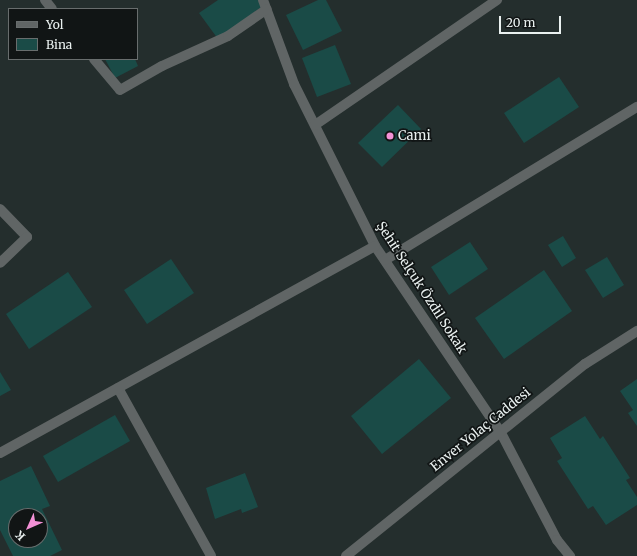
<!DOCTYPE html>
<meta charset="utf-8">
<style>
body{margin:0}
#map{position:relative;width:637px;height:556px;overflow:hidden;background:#242e2d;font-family:Merriweather,serif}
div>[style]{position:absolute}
.building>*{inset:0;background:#1a4b47}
.minor>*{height:10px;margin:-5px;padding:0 5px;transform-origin:5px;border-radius:5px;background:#606565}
.dots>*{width:11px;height:11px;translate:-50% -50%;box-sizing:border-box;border:2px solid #111515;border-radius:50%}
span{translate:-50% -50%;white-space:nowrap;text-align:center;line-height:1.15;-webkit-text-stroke:3.5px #111515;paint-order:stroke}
.poi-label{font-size:13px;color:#eaf1f0}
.left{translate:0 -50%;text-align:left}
.street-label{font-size:13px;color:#eaf1f0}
.legend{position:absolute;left:8px;top:8px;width:130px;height:52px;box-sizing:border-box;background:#111515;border:1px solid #686d6d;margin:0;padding:5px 7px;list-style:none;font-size:12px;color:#eaf1f0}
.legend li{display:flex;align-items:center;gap:8px;height:20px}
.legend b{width:20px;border:1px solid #686d6d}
.north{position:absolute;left:8px;top:508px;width:40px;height:40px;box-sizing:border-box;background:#111515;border:1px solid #686d6d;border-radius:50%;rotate:225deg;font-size:11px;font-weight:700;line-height:16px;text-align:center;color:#eaf1f0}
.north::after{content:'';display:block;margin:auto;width:14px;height:18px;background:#f391d6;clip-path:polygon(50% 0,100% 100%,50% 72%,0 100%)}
.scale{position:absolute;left:499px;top:16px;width:62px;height:18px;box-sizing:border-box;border:2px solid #eaf1f0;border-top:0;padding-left:5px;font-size:12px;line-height:14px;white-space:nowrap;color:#eaf1f0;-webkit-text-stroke:3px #111515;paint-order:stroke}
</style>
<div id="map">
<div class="building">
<div style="clip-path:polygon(218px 0,260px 0,264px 5px,218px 39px,199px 13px)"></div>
<div style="clip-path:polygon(318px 0,326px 0,342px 31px,303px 50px,286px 15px)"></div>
<div style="clip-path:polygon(335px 45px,351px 84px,317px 97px,302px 58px)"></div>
<div style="clip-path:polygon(105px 59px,135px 59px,138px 66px,115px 78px)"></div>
<div style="clip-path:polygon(559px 77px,579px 107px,524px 143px,504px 113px)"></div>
<div style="clip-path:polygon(398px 105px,421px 129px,382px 167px,358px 143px)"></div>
<div style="clip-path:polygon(563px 236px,576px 258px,562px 267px,548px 245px)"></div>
<div style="clip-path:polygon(470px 242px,488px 269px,449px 295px,431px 267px)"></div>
<div style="clip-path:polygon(607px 257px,624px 285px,603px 298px,585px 270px)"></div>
<div style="clip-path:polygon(171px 259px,194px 293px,147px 324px,124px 290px)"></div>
<div style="clip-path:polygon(544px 270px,572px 311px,504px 359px,475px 318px)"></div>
<div style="clip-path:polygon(68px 272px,92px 307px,29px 349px,6px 314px)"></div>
<div style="clip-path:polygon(419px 359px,451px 398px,382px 454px,351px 416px)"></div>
<div style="clip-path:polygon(0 372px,11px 390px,0 396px)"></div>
<div style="clip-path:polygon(637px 379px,637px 426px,628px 413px,633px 410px,620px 391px)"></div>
<div style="clip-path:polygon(115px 415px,130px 441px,58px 482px,43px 456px)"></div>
<div style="clip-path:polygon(585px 416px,600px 439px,603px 436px,630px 478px,626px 480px,637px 497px,637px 505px,606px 525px,593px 506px,588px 509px,557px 461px,562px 458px,550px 438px)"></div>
<div style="clip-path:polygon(evenodd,31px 466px,50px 506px,42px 509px,62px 550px,50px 556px,13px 556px,0 530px,0 481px,31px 466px,16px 516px,40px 516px,40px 540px,16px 540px,16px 516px)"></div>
<div style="clip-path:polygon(245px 473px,258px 507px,242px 513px,241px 509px,215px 519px,206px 488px)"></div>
</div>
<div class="minor">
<div style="left:45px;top:0;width:11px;rotate:52deg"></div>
<div style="left:263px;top:0;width:90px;rotate:69.7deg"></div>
<div style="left:294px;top:84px;width:181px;rotate:63.4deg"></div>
<div style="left:375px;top:246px;width:223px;rotate:56deg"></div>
<div style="left:500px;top:431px;width:123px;rotate:62.4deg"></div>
<div style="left:557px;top:540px;width:21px;rotate:51deg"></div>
<div style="left:94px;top:59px;width:40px;rotate:50deg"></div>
<div style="left:120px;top:90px;width:48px;rotate:-29.7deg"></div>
<div style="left:162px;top:66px;width:72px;rotate:-24.4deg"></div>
<div style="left:228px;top:36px;width:47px;rotate:-34.7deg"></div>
<div style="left:315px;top:125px;width:221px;rotate:-34.5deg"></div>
<div style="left:0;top:209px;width:39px;rotate:46deg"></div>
<div style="left:27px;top:237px;width:37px;rotate:136deg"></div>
<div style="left:385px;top:260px;width:295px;rotate:-31.3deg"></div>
<div style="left:118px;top:388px;width:192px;rotate:61deg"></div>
<div style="left:0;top:453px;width:428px;rotate:-28.9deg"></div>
<div style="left:346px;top:556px;width:307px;rotate:-38.8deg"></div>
<div style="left:585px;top:364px;width:62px;rotate:-32.4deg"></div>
</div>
<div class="dots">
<div style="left:390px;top:136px;background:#f391d6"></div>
</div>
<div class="poi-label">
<span class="left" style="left:398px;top:136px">Cami</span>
</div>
<div class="street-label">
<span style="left:421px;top:288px;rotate:57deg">Şehit Selçuk Özdil Sokak</span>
<span style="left:481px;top:430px;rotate:-39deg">Enver Yolaç Caddesi</span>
</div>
<ul class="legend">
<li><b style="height:5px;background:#606565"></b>Yol</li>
<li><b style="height:11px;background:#1a4b47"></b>Bina</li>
</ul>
<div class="north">K</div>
<div class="scale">20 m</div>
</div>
